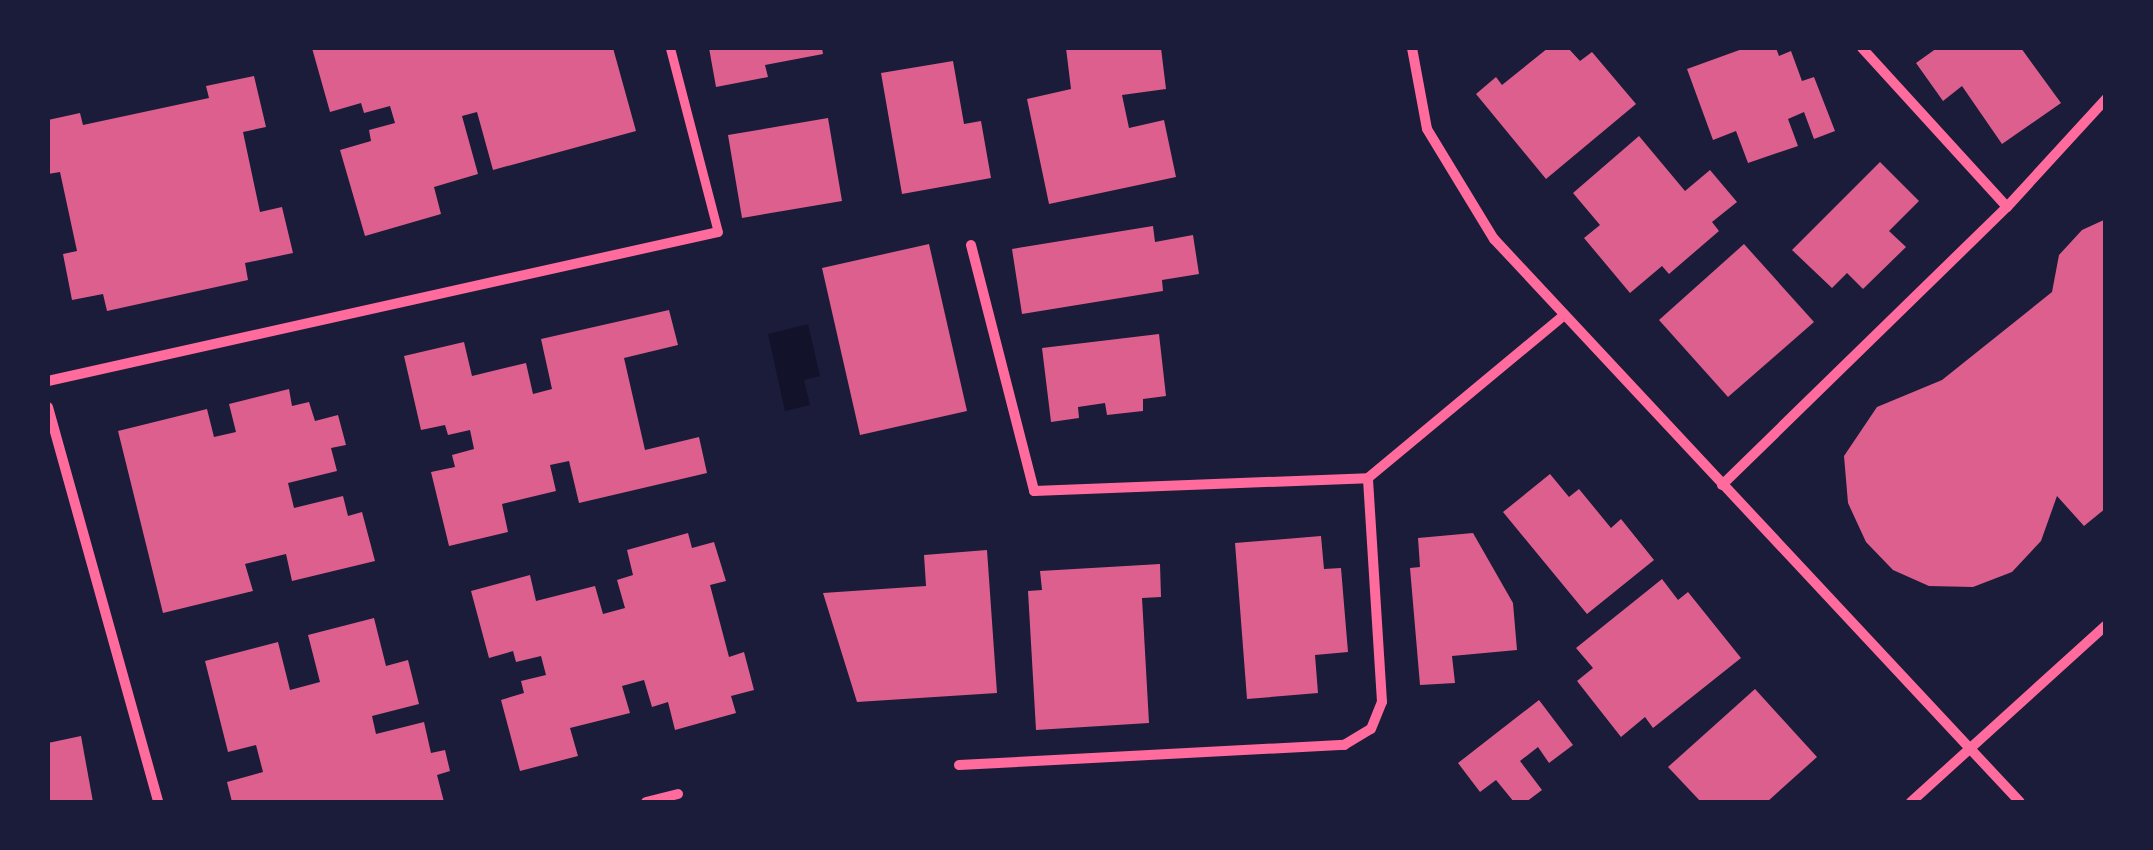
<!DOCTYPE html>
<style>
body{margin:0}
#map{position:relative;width:2153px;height:850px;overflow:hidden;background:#1b1b3a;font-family:"DM Sans",sans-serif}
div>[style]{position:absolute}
.water>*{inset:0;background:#12122b}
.building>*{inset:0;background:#dd5f8e}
.pedestrian>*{height:9px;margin:-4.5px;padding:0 4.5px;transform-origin:4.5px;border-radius:4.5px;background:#ff6b9d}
.minor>*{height:10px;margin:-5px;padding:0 5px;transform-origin:5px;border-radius:5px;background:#ff6b9d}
span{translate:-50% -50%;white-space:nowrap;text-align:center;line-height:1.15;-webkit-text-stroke:10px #1b1b3a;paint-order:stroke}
.frame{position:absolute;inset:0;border:50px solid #1b1b3a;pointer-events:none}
</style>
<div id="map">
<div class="water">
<div style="clip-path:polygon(808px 324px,820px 376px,804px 380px,810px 405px,785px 411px,768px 334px)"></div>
</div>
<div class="building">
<div style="clip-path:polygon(312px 48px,613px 48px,636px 131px,493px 170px,477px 112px,462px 116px,478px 174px,434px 187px,441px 214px,365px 236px,340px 150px,371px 141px,369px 130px,395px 123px,390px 106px,364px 113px,361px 103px,330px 112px)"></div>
<div style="clip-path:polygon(709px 48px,822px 48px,823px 54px,765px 65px,768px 77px,716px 87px)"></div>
<div style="clip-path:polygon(1066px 48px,1161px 48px,1166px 89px,1122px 95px,1129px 128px,1164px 120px,1176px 177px,1049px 204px,1027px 99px,1071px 89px)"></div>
<div style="clip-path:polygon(1548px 48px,1568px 48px,1580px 61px,1592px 52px,1636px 104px,1546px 179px,1476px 94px,1496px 77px,1502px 85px)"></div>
<div style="clip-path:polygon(1745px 48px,1776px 48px,1779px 56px,1791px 51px,1802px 81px,1814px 77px,1835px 131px,1814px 139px,1804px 112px,1788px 119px,1798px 146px,1748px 163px,1736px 131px,1713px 140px,1687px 69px)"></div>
<div style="clip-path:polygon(1937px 48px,2021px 48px,2061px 103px,2002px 144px,1962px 86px,1943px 101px,1916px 63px)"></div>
<div style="clip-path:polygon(953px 61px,964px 124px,981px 121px,991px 178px,902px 194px,881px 73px)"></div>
<div style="clip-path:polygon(254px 76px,266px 127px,243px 132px,260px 212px,282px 207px,293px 253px,245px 263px,248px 280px,107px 311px,103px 294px,72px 300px,63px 254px,77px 251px,60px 172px,48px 174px,48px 120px,80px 113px,83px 125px,209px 98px,206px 86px)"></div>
<div style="clip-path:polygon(828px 118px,842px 201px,742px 218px,728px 135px)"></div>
<div style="clip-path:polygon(1639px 136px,1685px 191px,1710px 170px,1737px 202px,1712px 222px,1719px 231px,1669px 274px,1662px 266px,1630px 293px,1584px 238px,1600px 225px,1573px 193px)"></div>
<div style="clip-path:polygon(1880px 162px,1919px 201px,1889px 231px,1906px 247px,1863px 289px,1847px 273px,1832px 288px,1792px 250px)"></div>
<div style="clip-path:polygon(2106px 219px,2106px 508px,2084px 526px,2057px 496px,2041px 541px,2012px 572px,1973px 587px,1929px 586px,1893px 570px,1866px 542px,1848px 503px,1844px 456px,1877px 407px,1942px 380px,2052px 292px,2059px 255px,2082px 230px)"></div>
<div style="clip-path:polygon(1153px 226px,1155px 242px,1193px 235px,1199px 274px,1162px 280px,1163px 291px,1022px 314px,1012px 249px)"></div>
<div style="clip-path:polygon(929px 244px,967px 411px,860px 435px,822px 268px)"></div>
<div style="clip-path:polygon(1744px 244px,1814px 322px,1728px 397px,1659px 320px)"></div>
<div style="clip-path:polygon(669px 310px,678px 345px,624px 358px,645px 450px,699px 437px,707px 473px,579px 503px,569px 461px,550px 465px,556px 491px,502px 504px,508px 532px,449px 546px,431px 472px,455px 467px,452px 455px,474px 449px,470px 430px,448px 435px,445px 425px,421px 430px,404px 356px,464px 342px,472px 376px,526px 363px,533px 394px,552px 389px,541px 339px)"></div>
<div style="clip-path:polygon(1159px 334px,1166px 396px,1143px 399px,1143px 411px,1107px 415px,1105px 403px,1078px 407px,1079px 418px,1051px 422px,1042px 348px)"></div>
<div style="clip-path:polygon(289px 389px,292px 406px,309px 402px,315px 421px,338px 415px,346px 445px,331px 448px,337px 471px,288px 483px,294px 508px,343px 496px,348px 516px,362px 512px,375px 561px,292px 581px,286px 554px,245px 564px,253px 591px,163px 613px,118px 431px,207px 409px,214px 437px,236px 432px,229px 404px)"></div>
<div style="clip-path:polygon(1550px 474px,1569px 497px,1579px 489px,1611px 528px,1621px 519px,1654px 560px,1587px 614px,1503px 512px)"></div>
<div style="clip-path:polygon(688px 533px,692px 548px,714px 542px,726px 581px,710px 585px,729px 657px,744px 652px,754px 690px,731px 696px,736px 713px,675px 730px,668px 702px,652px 707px,644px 680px,622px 686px,630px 713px,570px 728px,578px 756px,520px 771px,501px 700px,524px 693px,521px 681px,546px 675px,541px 656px,516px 662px,513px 651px,489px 658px,471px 591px,530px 575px,536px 601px,595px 586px,603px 614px,625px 608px,617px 580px,633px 575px,627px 550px)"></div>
<div style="clip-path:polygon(1473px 533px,1513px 603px,1517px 650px,1452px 656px,1455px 683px,1420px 685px,1410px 568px,1420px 567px,1418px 538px)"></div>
<div style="clip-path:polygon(1321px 536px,1324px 569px,1341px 568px,1348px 652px,1315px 655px,1318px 693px,1247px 699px,1235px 543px)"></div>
<div style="clip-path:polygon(987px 550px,997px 693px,857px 702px,823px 593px,926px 586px,924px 555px)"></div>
<div style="clip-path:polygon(1160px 564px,1161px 597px,1142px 598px,1149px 723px,1036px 730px,1028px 591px,1042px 590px,1040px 571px)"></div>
<div style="clip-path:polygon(1662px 579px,1678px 600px,1688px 592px,1741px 658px,1653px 728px,1645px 717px,1621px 737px,1577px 681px,1593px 668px,1576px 648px)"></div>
<div style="clip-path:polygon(374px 618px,386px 666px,408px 660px,419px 704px,372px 716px,376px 734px,424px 722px,431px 753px,445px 750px,450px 771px,437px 775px,444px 802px,232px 802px,227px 782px,263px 772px,256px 745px,228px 752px,205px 661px,278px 642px,290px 690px,320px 682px,308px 635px)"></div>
<div style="clip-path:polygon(1755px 689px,1817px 757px,1767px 802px,1701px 802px,1668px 767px)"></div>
<div style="clip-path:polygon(1539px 700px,1573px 745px,1549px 763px,1538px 747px,1520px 761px,1542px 790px,1526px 802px,1514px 802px,1496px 780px,1480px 792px,1458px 763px)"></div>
<div style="clip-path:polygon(81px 736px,93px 802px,48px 802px,48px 743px)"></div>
</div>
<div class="pedestrian">
<div style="left:670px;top:48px;width:190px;rotate:75.4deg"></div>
</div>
<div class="minor">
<div style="left:1412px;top:48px;width:82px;rotate:79.5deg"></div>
<div style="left:1427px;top:129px;width:129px;rotate:58.7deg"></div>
<div style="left:1494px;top:239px;width:770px;rotate:46.95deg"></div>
<div style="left:1862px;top:48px;width:215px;rotate:47.6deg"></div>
<div style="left:971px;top:245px;width:254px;rotate:75.6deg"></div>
<div style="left:1034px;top:491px;width:334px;rotate:-2.2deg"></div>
<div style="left:1368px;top:478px;width:255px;rotate:-39.7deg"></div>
<div style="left:48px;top:381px;width:686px;rotate:-12.54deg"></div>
<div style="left:48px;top:407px;width:410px;rotate:74.4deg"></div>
<div style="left:1722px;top:485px;width:398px;rotate:-44.3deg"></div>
<div style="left:2007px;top:207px;width:147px;rotate:-47.5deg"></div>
<div style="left:959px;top:765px;width:386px;rotate:-3deg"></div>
<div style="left:1344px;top:745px;width:31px;rotate:-31deg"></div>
<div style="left:1371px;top:729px;width:29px;rotate:-68deg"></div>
<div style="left:1382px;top:702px;width:224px;rotate:-93.6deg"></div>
<div style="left:646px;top:802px;width:33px;rotate:-14deg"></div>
<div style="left:1911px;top:802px;width:263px;rotate:-42.2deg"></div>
</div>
<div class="frame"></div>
</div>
